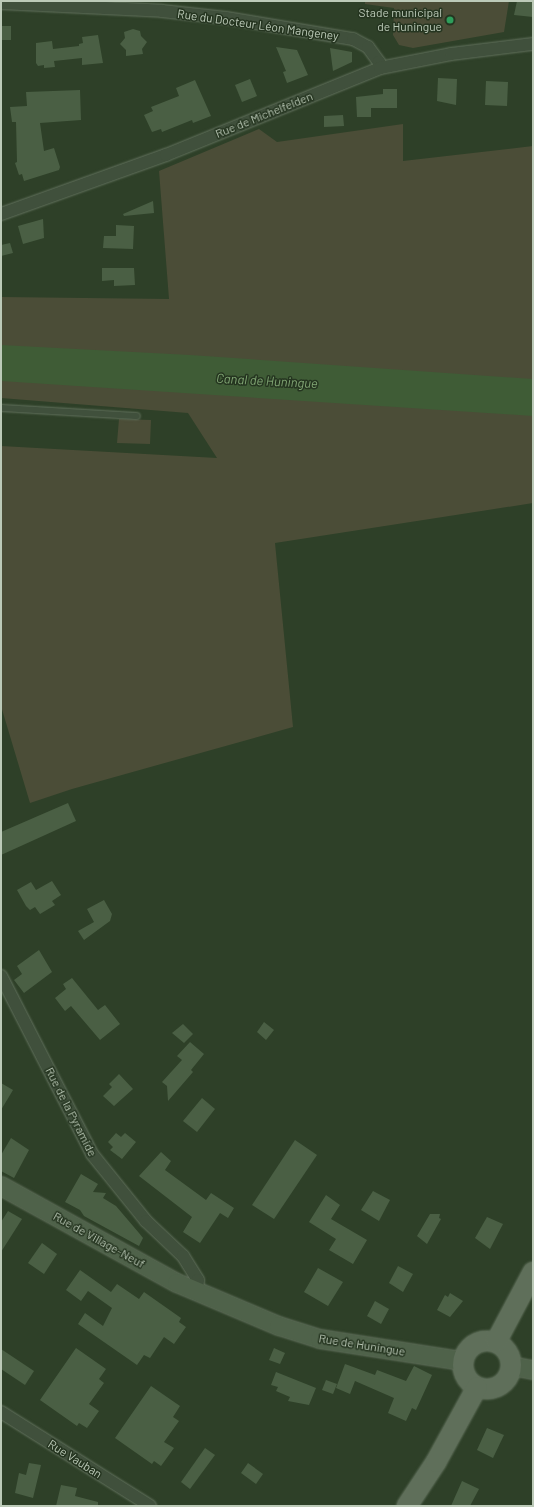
<!DOCTYPE html>
<meta charset="utf-8">
<style>
body{margin:0}
#map{position:relative;width:534px;height:1507px;overflow:hidden;background:#2e4028;font-family:Barlow,sans-serif}
div>[style]{position:absolute}
.green>*{inset:0;background:#4b4d37}
.water>*{inset:0;background:#3f5c36}
.building>*{inset:0;background:#4a5f44}
.roads{filter:drop-shadow(0 0 1px #61705c) drop-shadow(0 0 1px #61705c)}
.lane>*{height:6px;margin:-3px;padding:0 3px;transform-origin:3px;border-radius:3px;background:#40503c}
.street>*{height:12px;margin:-6px;padding:0 6px;transform-origin:6px;border-radius:6px;background:#40503c}
.secondary>*{height:18px;margin:-9px;padding:0 9px;transform-origin:9px;border-radius:9px;background:#4f624a}
.primary>*{height:20px;margin:-10px;padding:0 10px;transform-origin:10px;border-radius:10px;background:#5f6f5a}
.primary>.ring{margin:-10px;padding:0;box-sizing:content-box;background:none;border:20px solid #5f6f5a;border-radius:50%}
.dots>*{width:11px;height:11px;translate:-50% -50%;box-sizing:border-box;border:2px solid #253520;border-radius:50%}
span{translate:-50% -50%;white-space:nowrap;text-align:center;line-height:1.15;-webkit-text-stroke:3px #253520;paint-order:stroke}
.poi-label{font-size:12px;color:#bccab8}
.right{translate:-100% -50%;text-align:right}
.street-label{font-size:12px;color:#bccab8}
.water-label{font-size:13px;color:#81a674;font-style:italic}
.frame{position:absolute;inset:0;border:2px solid #bccab8;pointer-events:none}
</style>
<div id="map">
<div class="green">
<div style="clip-path:polygon(365px 1px,509px 1px,504px 32px,413px 48px,399px 45px,393px 35px,394px 8px,365px 4px)"></div>
<div style="clip-path:polygon(403px 124px,403px 161px,533px 146px,533px 503px,275px 543px,293px 727px,72px 789px,30px 803px,1px 706px,1px 446px,217px 458px,188px 413px,1px 398px,1px 297px,169px 299px,159px 171px,259px 129px,277px 142px)"></div>
<div style="clip-path:polygon(119px 419px,151px 420px,150px 444px,117px 443px)"></div>
</div>
<div class="water">
<div style="clip-path:polygon(1px 345px,190px 355px,533px 379px,533px 416px,1px 381px)"></div>
</div>
<div class="building">
<div style="clip-path:polygon(517px 1px,533px 1px,533px 17px,514px 15px)"></div>
<div style="clip-path:polygon(1px 26px,11px 26px,11px 40px,1px 40px)"></div>
<div style="clip-path:polygon(133px 29px,140px 31px,141px 36px,147px 42px,142px 49px,143px 54px,126px 56px,126px 50px,120px 44px,125px 38px,124px 32px)"></div>
<div style="clip-path:polygon(98px 35px,103px 63px,82px 65px,82px 58px,54px 61px,55px 67px,44px 68px,44px 65px,38px 66px,36px 63px,36px 43px,52px 41px,53px 49px,79px 46px,79px 44px,83px 43px,82px 37px)"></div>
<div style="clip-path:polygon(276px 47px,297px 50px,308px 75px,287px 83px,283px 72px,286px 71px)"></div>
<div style="clip-path:polygon(330px 48px,352px 52px,352px 62px,333px 71px)"></div>
<div style="clip-path:polygon(438px 78px,457px 79px,456px 105px,437px 101px)"></div>
<div style="clip-path:polygon(250px 79px,257px 96px,242px 102px,235px 85px)"></div>
<div style="clip-path:polygon(195px 80px,211px 116px,193px 123px,192px 120px,162px 132px,161px 129px,152px 132px,144px 115px,153px 111px,151px 107px,179px 96px,176px 88px)"></div>
<div style="clip-path:polygon(486px 81px,508px 82px,507px 106px,485px 105px)"></div>
<div style="clip-path:polygon(383px 89px,397px 89px,397px 108px,371px 108px,371px 117px,357px 117px,356px 97px,383px 94px)"></div>
<div style="clip-path:polygon(80px 90px,81px 120px,40px 123px,44px 151px,54px 148px,60px 167px,59px 170px,24px 181px,22px 174px,19px 175px,15px 163px,17px 162px,16px 122px,12px 122px,10px 107px,27px 106px,26px 92px)"></div>
<div style="clip-path:polygon(343px 115px,344px 126px,324px 127px,324px 116px)"></div>
<div style="clip-path:polygon(153px 201px,154px 213px,124px 216px,123px 214px)"></div>
<div style="clip-path:polygon(43px 219px,44px 238px,23px 244px,18px 226px)"></div>
<div style="clip-path:polygon(116px 225px,134px 226px,133px 249px,103px 248px,104px 236px,116px 236px)"></div>
<div style="clip-path:polygon(10px 243px,13px 253px,1px 256px,1px 245px)"></div>
<div style="clip-path:polygon(102px 268px,134px 268px,135px 285px,114px 286px,114px 280px,102px 281px)"></div>
<div style="clip-path:polygon(68px 803px,76px 821px,1px 855px,1px 832px)"></div>
<div style="clip-path:polygon(52px 881px,61px 895px,52px 901px,55px 905px,40px 914px,35px 907px,30px 910px,26px 906px,17px 890px,31px 882px,36px 890px)"></div>
<div style="clip-path:polygon(104px 900px,112px 914px,110px 921px,84px 940px,78px 931px,94px 922px,87px 909px)"></div>
<div style="clip-path:polygon(39px 950px,52px 972px,24px 993px,14px 980px,22px 974px,17px 966px)"></div>
<div style="clip-path:polygon(72px 978px,98px 1010px,105px 1005px,120px 1024px,100px 1040px,71px 1006px,65px 1011px,55px 998px,66px 989px,63px 984px)"></div>
<div style="clip-path:polygon(264px 1022px,274px 1030px,266px 1040px,257px 1032px)"></div>
<div style="clip-path:polygon(183px 1024px,193px 1034px,184px 1043px,172px 1033px)"></div>
<div style="clip-path:polygon(190px 1042px,204px 1054px,191px 1070px,193px 1072px,168px 1101px,167px 1086px,162px 1082px,182px 1060px,177px 1056px)"></div>
<div style="clip-path:polygon(119px 1074px,133px 1089px,114px 1106px,103px 1096px,112px 1087px,109px 1084px)"></div>
<div style="clip-path:polygon(1px 1083px,13px 1090px,1px 1110px)"></div>
<div style="clip-path:polygon(202px 1098px,215px 1109px,197px 1132px,183px 1121px)"></div>
<div style="clip-path:polygon(116px 1133px,121px 1137px,125px 1133px,136px 1142px,122px 1159px,110px 1150px,113px 1147px,108px 1142px)"></div>
<div style="clip-path:polygon(11px 1138px,29px 1150px,14px 1178px,1px 1171px,1px 1155px)"></div>
<div style="clip-path:polygon(295px 1140px,317px 1155px,274px 1219px,252px 1205px)"></div>
<div style="clip-path:polygon(161px 1152px,171px 1161px,165px 1170px,206px 1200px,211px 1193px,234px 1208px,228px 1218px,220px 1213px,200px 1243px,183px 1232px,192px 1217px,139px 1176px)"></div>
<div style="clip-path:polygon(81px 1174px,98px 1184px,93px 1192px,106px 1193px,103px 1198px,116px 1206px,139px 1233px,143px 1238px,139px 1246px,84px 1216px,80px 1210px,65px 1202px)"></div>
<div style="clip-path:polygon(373px 1191px,390px 1200px,379px 1221px,361px 1210px)"></div>
<div style="clip-path:polygon(326px 1195px,340px 1205px,331px 1219px,367px 1240px,353px 1264px,329px 1250px,336px 1239px,309px 1222px)"></div>
<div style="clip-path:polygon(8px 1211px,22px 1219px,1px 1252px,1px 1222px)"></div>
<div style="clip-path:polygon(430px 1214px,440px 1214px,439px 1218px,441px 1219px,427px 1244px,417px 1236px)"></div>
<div style="clip-path:polygon(487px 1217px,503px 1224px,490px 1249px,475px 1238px)"></div>
<div style="clip-path:polygon(42px 1243px,57px 1254px,44px 1274px,28px 1263px)"></div>
<div style="clip-path:polygon(398px 1266px,413px 1274px,403px 1292px,389px 1283px)"></div>
<div style="clip-path:polygon(318px 1268px,343px 1282px,328px 1306px,304px 1292px)"></div>
<div style="clip-path:polygon(80px 1270px,111px 1292px,117px 1284px,139px 1299px,144px 1292px,181px 1318px,179px 1322px,186px 1327px,174px 1344px,164px 1337px,150px 1358px,144px 1355px,137px 1365px,78px 1324px,85px 1313px,103px 1326px,112px 1308px,88px 1291px,81px 1301px,66px 1290px)"></div>
<div style="clip-path:polygon(450px 1293px,463px 1301px,450px 1317px,437px 1310px,445px 1295px,448px 1297px)"></div>
<div style="clip-path:polygon(375px 1301px,389px 1309px,381px 1324px,367px 1316px)"></div>
<div style="clip-path:polygon(76px 1348px,106px 1369px,99px 1379px,104px 1383px,89px 1404px,99px 1411px,87px 1428px,79px 1423px,77px 1426px,40px 1400px)"></div>
<div style="clip-path:polygon(274px 1348px,285px 1353px,280px 1364px,269px 1360px)"></div>
<div style="clip-path:polygon(1px 1349px,34px 1371px,25px 1385px,1px 1369px)"></div>
<div style="clip-path:polygon(345px 1364px,375px 1375px,377px 1370px,406px 1381px,414px 1366px,432px 1375px,416px 1410px,412px 1408px,406px 1421px,388px 1413px,394px 1398px,355px 1381px,350px 1394px,336px 1388px)"></div>
<div style="clip-path:polygon(276px 1372px,316px 1388px,309px 1405px,288px 1401px,290px 1397px,276px 1391px,278px 1387px,271px 1385px)"></div>
<div style="clip-path:polygon(326px 1380px,337px 1384px,333px 1394px,322px 1390px)"></div>
<div style="clip-path:polygon(151px 1386px,180px 1406px,173px 1417px,179px 1421px,164px 1442px,174px 1448px,161px 1466px,154px 1461px,152px 1464px,115px 1438px)"></div>
<div style="clip-path:polygon(487px 1428px,504px 1435px,493px 1458px,477px 1450px)"></div>
<div style="clip-path:polygon(205px 1448px,215px 1455px,190px 1489px,181px 1482px)"></div>
<div style="clip-path:polygon(29px 1463px,41px 1465px,33px 1498px,15px 1493px,19px 1473px,26px 1475px)"></div>
<div style="clip-path:polygon(248px 1463px,263px 1474px,256px 1484px,241px 1473px)"></div>
<div style="clip-path:polygon(462px 1481px,479px 1489px,470px 1506px,451px 1506px)"></div>
<div style="clip-path:polygon(61px 1485px,77px 1488px,75px 1496px,98px 1502px,98px 1506px,56px 1506px)"></div>
</div>
<div class="roads">
<div class="lane">
<div style="left:1px;top:408px;width:136px;rotate:3.4deg"></div>
</div>
<div class="street">
<div style="left:1px;top:3px;width:161px;rotate:2.8deg"></div>
<div style="left:162px;top:11px;width:64px;rotate:6.2deg"></div>
<div style="left:226px;top:18px;width:129px;rotate:9.4deg"></div>
<div style="left:353px;top:39px;width:17px;rotate:28deg"></div>
<div style="left:368px;top:47px;width:19px;rotate:54deg"></div>
<div style="left:379px;top:62px;width:6px;rotate:81deg"></div>
<div style="left:1px;top:214px;width:175px;rotate:-19.7deg"></div>
<div style="left:166px;top:155px;width:231px;rotate:-22.1deg"></div>
<div style="left:380px;top:68px;width:72px;rotate:-11.2deg"></div>
<div style="left:451px;top:54px;width:83px;rotate:-7deg"></div>
<div style="left:1px;top:976px;width:200px;rotate:62.9deg"></div>
<div style="left:92px;top:1154px;width:86px;rotate:51.1deg"></div>
<div style="left:146px;top:1221px;width:51px;rotate:43.4deg"></div>
<div style="left:183px;top:1256px;width:28px;rotate:58deg"></div>
<div style="left:198px;top:1280px;width:12px;rotate:95deg"></div>
<div style="left:1px;top:1412px;width:176px;rotate:32.2deg"></div>
</div>
<div class="secondary">
<div style="left:1px;top:1186px;width:201px;rotate:28.9deg"></div>
<div style="left:177px;top:1283px;width:111px;rotate:22.9deg"></div>
<div style="left:279px;top:1326px;width:43px;rotate:17.6deg"></div>
<div style="left:320px;top:1339px;width:144px;rotate:8.8deg"></div>
<div style="left:512px;top:1366px;width:21px;rotate:11deg"></div>
</div>
<div class="primary">
<div class="ring" style="left:463px;top:1341px;width:28px;height:28px"></div>
<div style="left:496px;top:1342px;width:79px;rotate:-62.1deg"></div>
<div style="left:407px;top:1506px;width:53px;rotate:-56.6deg"></div>
<div style="left:436px;top:1462px;width:85px;rotate:-61.3deg"></div>
</div>
</div>
<div class="dots">
<div style="left:450px;top:20px;background:#2e9e5b"></div>
</div>
<div class="poi-label">
<span class="right" style="left:442px;top:20px">Stade municipal<br>de Huningue</span>
</div>
<div class="street-label">
<span style="left:258px;top:25px;rotate:8deg">Rue du Docteur Léon Mangeney</span>
<span style="left:264px;top:115px;rotate:-22deg">Rue de Michelfelden</span>
<span style="left:71px;top:1112px;rotate:63deg">Rue de la Pyramide</span>
<span style="left:99px;top:1240px;rotate:29deg">Rue de Village-Neuf</span>
<span style="left:362px;top:1345px;rotate:9deg">Rue de Huningue</span>
<span style="left:75px;top:1459px;rotate:32deg">Rue Vauban</span>
</div>
<div class="water-label">
<span style="left:267px;top:381px;rotate:3deg">Canal de Huningue</span>
</div>
<div class="frame"></div>
</div>
